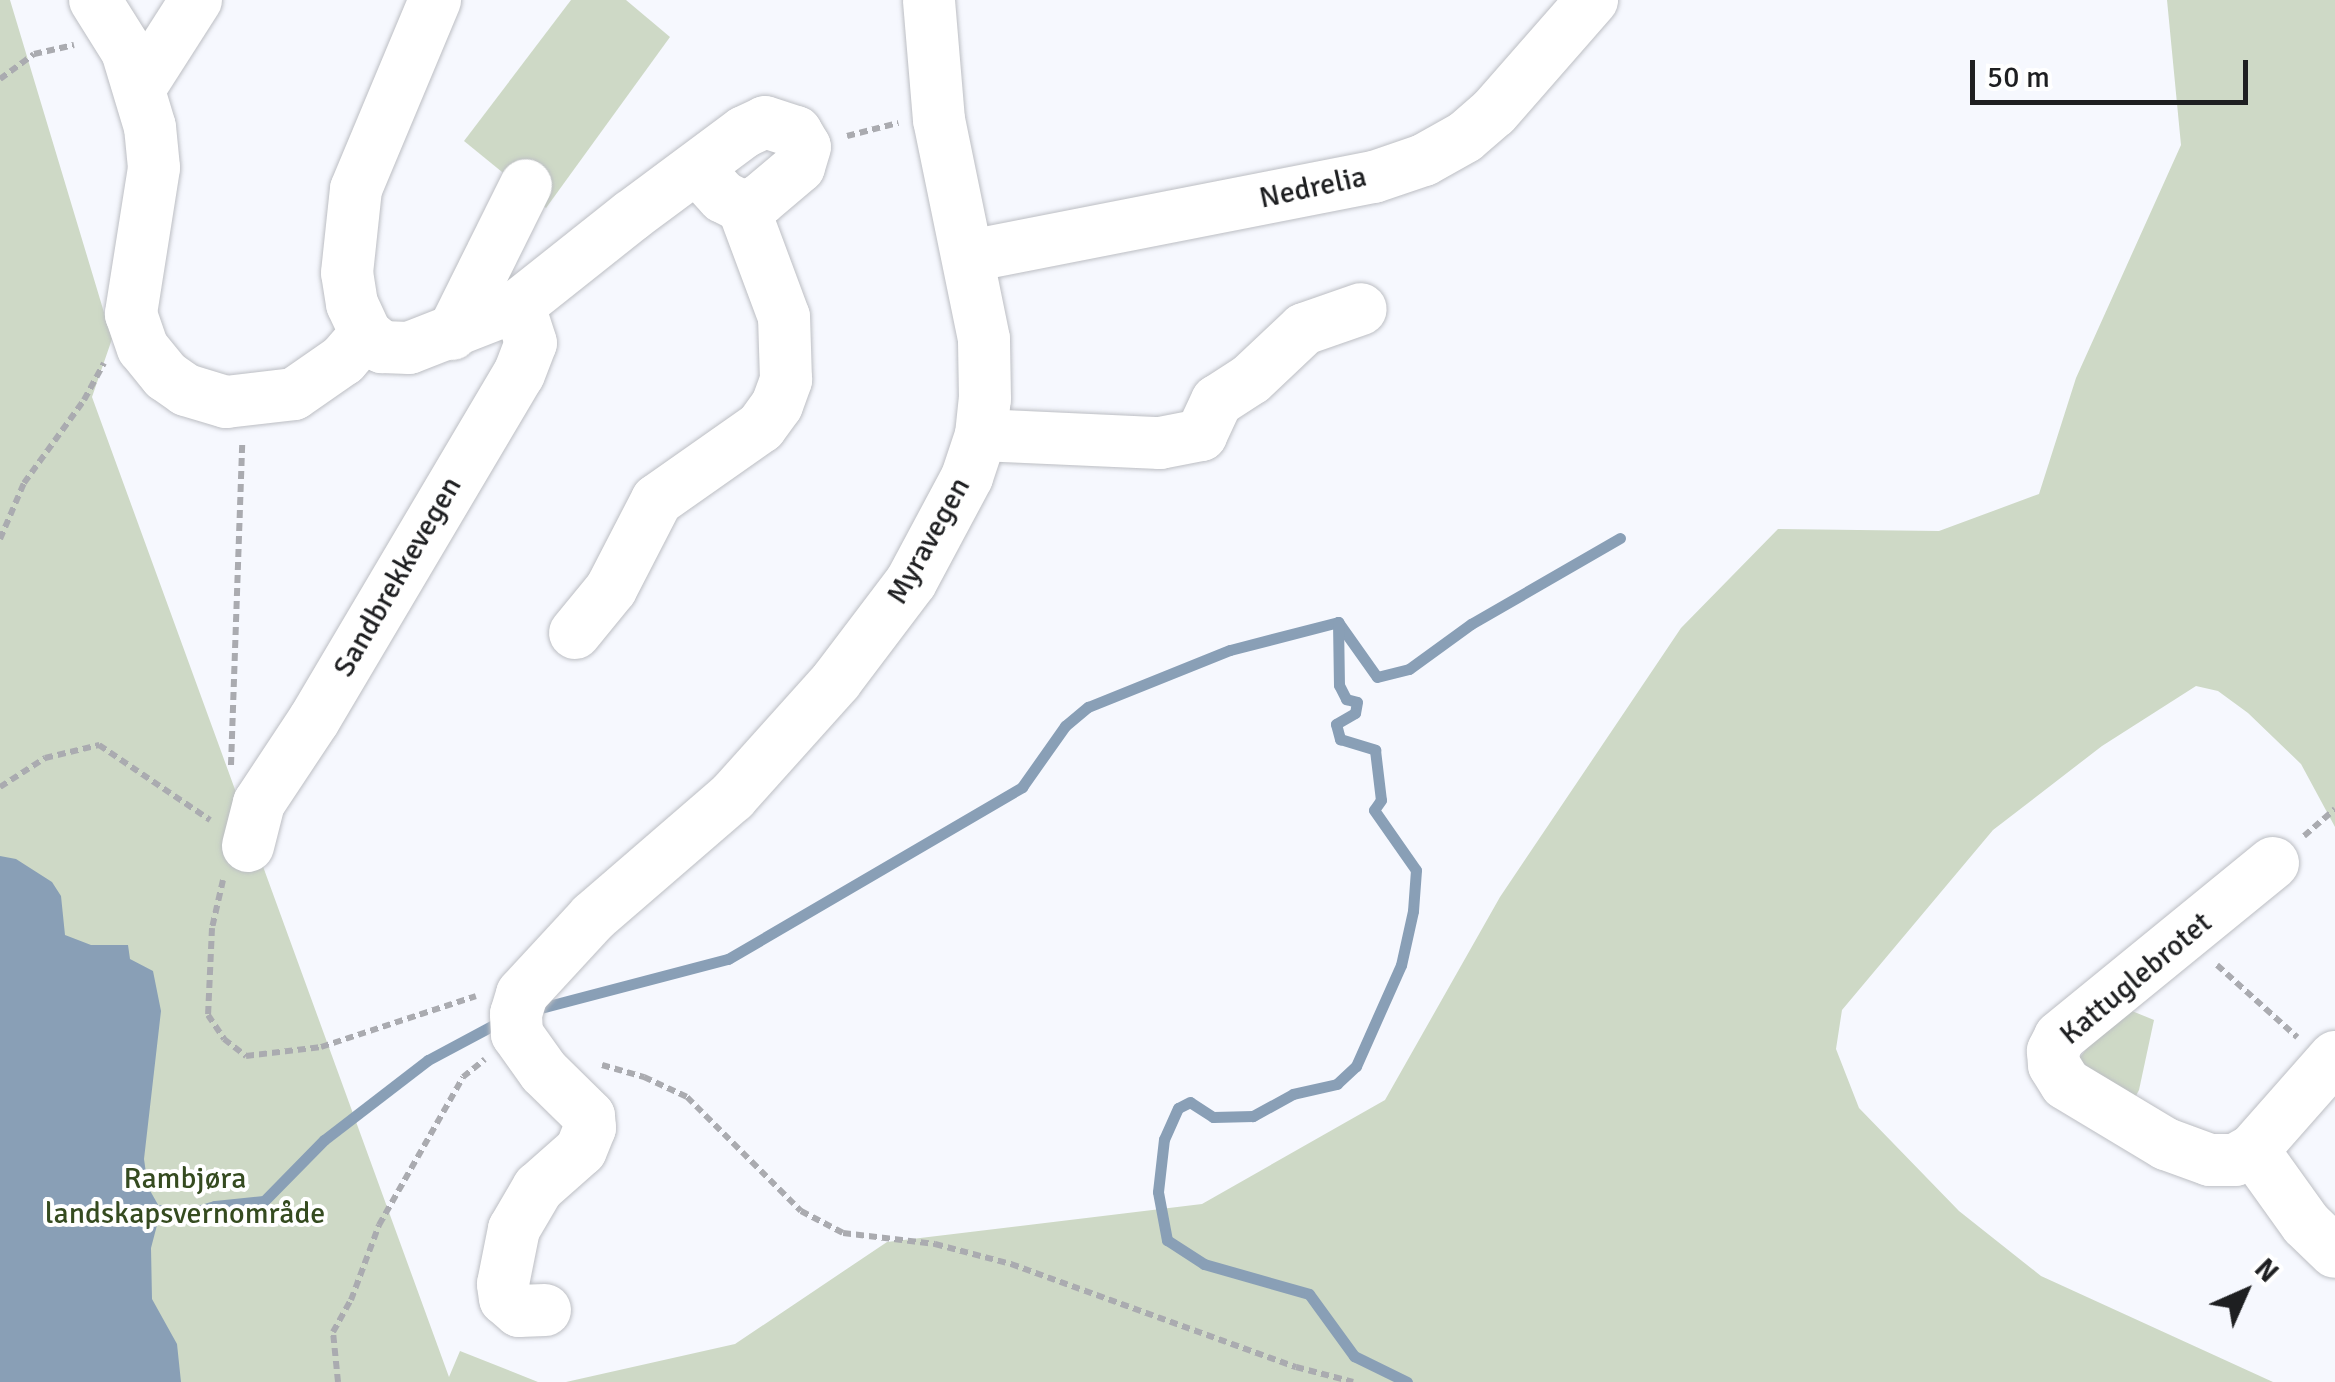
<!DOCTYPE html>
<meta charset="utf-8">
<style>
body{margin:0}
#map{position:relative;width:2335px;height:1382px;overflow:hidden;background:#f6f8fe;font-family:Signika,sans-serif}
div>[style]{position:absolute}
.green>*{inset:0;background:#ced9c6}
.water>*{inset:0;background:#899fb6}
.stream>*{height:11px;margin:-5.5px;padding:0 5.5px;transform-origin:5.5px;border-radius:5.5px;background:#899fb6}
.path>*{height:6px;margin-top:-3px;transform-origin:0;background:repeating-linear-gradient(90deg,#aaabb0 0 8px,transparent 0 13px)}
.roads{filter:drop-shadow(0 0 2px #bcbec3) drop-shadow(0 0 2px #bcbec3)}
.minor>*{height:52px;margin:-26px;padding:0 26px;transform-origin:26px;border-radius:26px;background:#fff}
span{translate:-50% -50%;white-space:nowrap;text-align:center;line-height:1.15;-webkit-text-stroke:8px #fff;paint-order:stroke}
.street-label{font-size:30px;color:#1e1f21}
.park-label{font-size:30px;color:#354b20}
.north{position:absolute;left:2195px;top:1242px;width:100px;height:100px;-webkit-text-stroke:8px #fff;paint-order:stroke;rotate:45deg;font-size:28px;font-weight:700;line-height:40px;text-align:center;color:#1e1f21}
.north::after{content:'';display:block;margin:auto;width:35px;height:45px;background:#1e1f21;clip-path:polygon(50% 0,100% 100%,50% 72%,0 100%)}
.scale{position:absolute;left:1970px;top:60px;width:278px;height:45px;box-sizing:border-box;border:5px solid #1e1f21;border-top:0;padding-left:12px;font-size:30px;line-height:35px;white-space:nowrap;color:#1e1f21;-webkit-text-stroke:8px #fff;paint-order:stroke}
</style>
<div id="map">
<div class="green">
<div style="clip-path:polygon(0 0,10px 0,112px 339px,92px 397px,449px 1377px,460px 1351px,538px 1382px,0 1382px)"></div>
<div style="clip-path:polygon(571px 0,626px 0,670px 37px,546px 208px,464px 141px)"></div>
<div style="clip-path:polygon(2167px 0,2335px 0,2335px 827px,2301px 764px,2248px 713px,2218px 691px,2196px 686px,2102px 746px,1993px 830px,1842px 1010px,1836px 1049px,1859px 1108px,1959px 1211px,2041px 1276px,2273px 1382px,566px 1382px,735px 1344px,887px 1242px,1202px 1204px,1385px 1100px,1500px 897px,1681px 628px,1778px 529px,1939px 531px,2039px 494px,2076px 378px,2181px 145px)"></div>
<div style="clip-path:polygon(2132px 1011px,2154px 1020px,2139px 1090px,2129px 1109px,2078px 1060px,2093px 1040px)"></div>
</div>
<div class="water">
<div style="clip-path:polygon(0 856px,16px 859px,52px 882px,61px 896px,65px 935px,91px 945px,128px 945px,130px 959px,153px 971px,161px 1011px,144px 1159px,148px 1187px,161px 1210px,151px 1248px,152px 1299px,177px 1344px,181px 1382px,0 1382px)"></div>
</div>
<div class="stream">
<div style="left:1338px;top:622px;width:67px;rotate:54.7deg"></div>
<div style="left:1377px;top:677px;width:33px;rotate:-14deg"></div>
<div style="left:1409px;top:669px;width:77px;rotate:-36deg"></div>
<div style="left:1471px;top:624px;width:172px;rotate:-30deg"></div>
<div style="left:533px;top:1010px;width:202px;rotate:-14.7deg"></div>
<div style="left:728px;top:959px;width:341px;rotate:-30.3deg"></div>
<div style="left:1022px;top:787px;width:75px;rotate:-54.8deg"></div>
<div style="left:1065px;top:726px;width:30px;rotate:-40deg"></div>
<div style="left:1088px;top:707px;width:153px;rotate:-21.9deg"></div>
<div style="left:1230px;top:650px;width:112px;rotate:-14.5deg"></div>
<div style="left:1338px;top:622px;width:63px;rotate:89.1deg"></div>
<div style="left:1339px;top:685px;width:16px;rotate:63deg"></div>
<div style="left:1346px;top:699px;width:11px;rotate:15deg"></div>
<div style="left:1357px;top:702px;width:11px;rotate:100deg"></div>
<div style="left:1355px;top:713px;width:22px;rotate:150deg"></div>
<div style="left:1336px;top:724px;width:16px;rotate:75deg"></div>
<div style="left:1340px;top:739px;width:37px;rotate:17deg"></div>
<div style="left:1375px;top:750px;width:50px;rotate:83.2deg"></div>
<div style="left:1381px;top:800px;width:12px;rotate:125deg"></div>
<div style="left:1374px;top:810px;width:73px;rotate:55deg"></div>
<div style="left:1416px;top:870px;width:41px;rotate:94.2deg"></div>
<div style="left:1413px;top:911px;width:55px;rotate:102.5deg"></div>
<div style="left:1401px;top:965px;width:111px;rotate:114deg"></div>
<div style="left:1356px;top:1066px;width:26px;rotate:137deg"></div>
<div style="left:1337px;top:1084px;width:45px;rotate:167.2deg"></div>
<div style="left:1293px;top:1094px;width:46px;rotate:151.2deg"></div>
<div style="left:1253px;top:1116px;width:40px;rotate:178.6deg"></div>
<div style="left:1213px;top:1117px;width:27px;rotate:-147deg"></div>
<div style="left:1190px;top:1102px;width:13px;rotate:153deg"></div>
<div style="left:1178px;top:1108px;width:34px;rotate:114deg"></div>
<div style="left:1164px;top:1139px;width:53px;rotate:96.5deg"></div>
<div style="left:1158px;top:1192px;width:49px;rotate:79.4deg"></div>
<div style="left:1167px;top:1240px;width:44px;rotate:33deg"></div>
<div style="left:1204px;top:1264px;width:109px;rotate:15.9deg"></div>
<div style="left:1309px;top:1294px;width:77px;rotate:54deg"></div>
<div style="left:1354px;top:1356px;width:59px;rotate:26.1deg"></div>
<div style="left:161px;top:1210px;width:25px;rotate:12deg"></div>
<div style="left:185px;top:1215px;width:31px;rotate:-17deg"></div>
<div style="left:215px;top:1206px;width:49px;rotate:-5.8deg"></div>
<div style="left:264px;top:1201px;width:86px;rotate:-45.5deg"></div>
<div style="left:324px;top:1140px;width:131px;rotate:-37.6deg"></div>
<div style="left:428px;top:1060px;width:83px;rotate:-28.1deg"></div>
</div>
<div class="path">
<div style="left:0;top:79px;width:42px;rotate:-36.3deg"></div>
<div style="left:34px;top:54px;width:41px;rotate:-12.7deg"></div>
<div style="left:847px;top:136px;width:53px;rotate:-14.3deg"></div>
<div style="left:0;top:539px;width:61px;rotate:-66.8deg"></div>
<div style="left:24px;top:483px;width:102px;rotate:-54.1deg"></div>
<div style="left:84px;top:400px;width:42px;rotate:-61.6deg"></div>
<div style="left:231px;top:765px;width:323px;rotate:-88deg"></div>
<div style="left:0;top:787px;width:54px;rotate:-32.8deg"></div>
<div style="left:45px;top:758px;width:56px;rotate:-13.5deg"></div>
<div style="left:99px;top:745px;width:134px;rotate:34deg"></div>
<div style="left:2304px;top:836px;width:41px;rotate:-41.1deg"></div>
<div style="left:223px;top:880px;width:49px;rotate:102.9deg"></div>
<div style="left:212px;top:928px;width:87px;rotate:92.6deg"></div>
<div style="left:208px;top:1015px;width:29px;rotate:56deg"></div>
<div style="left:224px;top:1039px;width:28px;rotate:38deg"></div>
<div style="left:246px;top:1056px;width:76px;rotate:-6.8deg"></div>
<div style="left:321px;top:1047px;width:163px;rotate:-18.2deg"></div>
<div style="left:2217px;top:965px;width:108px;rotate:42deg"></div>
<div style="left:602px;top:1065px;width:44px;rotate:15.9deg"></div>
<div style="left:644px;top:1077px;width:47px;rotate:24.9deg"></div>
<div style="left:687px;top:1097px;width:161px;rotate:45deg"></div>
<div style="left:801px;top:1211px;width:47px;rotate:27.6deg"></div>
<div style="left:843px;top:1233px;width:93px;rotate:6.8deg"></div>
<div style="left:935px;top:1244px;width:79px;rotate:14.7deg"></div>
<div style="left:1011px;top:1264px;width:303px;rotate:19.9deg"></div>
<div style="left:1296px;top:1367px;width:59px;rotate:14.7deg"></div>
<div style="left:338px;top:1382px;width:50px;rotate:-95.7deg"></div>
<div style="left:333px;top:1332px;width:37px;rotate:-61deg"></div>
<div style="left:351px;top:1300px;width:80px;rotate:-69.5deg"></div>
<div style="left:379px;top:1225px;width:170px;rotate:-60.4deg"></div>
<div style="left:463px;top:1077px;width:28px;rotate:-39deg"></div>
</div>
<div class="roads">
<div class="minor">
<div style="left:95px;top:0;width:60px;rotate:57.9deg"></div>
<div style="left:127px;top:51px;width:79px;rotate:73.2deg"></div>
<div style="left:150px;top:127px;width:41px;rotate:84.4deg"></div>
<div style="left:154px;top:168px;width:148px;rotate:99deg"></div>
<div style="left:131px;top:314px;width:36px;rotate:71deg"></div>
<div style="left:143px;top:348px;width:36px;rotate:51deg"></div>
<div style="left:166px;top:376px;width:24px;rotate:35deg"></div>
<div style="left:186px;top:390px;width:42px;rotate:16.7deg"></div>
<div style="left:226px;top:402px;width:68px;rotate:-6.7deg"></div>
<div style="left:294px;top:394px;width:60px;rotate:-34.8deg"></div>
<div style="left:343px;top:360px;width:35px;rotate:-49deg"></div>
<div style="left:366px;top:334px;width:21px;rotate:39deg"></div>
<div style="left:382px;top:347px;width:27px;rotate:2deg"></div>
<div style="left:409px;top:348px;width:118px;rotate:-21.4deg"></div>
<div style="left:519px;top:305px;width:143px;rotate:-38.5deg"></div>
<div style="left:631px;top:216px;width:141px;rotate:-36.6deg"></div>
<div style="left:744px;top:132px;width:23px;rotate:-25deg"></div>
<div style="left:765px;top:122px;width:33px;rotate:18deg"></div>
<div style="left:796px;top:132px;width:17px;rotate:59deg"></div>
<div style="left:805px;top:147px;width:21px;rotate:107deg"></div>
<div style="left:799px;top:167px;width:51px;rotate:139.8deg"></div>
<div style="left:760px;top:200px;width:18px;rotate:158deg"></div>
<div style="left:743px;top:207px;width:22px;rotate:-153deg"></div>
<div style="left:723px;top:197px;width:39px;rotate:-132deg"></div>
<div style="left:141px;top:86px;width:102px;rotate:-57.4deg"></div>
<div style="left:970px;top:256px;width:412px;rotate:-11.1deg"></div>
<div style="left:1374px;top:177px;width:53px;rotate:-18.8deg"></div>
<div style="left:1424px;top:160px;width:47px;rotate:-29.3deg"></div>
<div style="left:1465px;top:137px;width:38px;rotate:-41deg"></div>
<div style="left:1494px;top:112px;width:149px;rotate:-48.8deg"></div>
<div style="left:366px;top:334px;width:33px;rotate:-115deg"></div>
<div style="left:352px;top:304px;width:31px;rotate:-99deg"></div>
<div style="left:347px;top:273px;width:84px;rotate:-83.9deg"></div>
<div style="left:356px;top:189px;width:205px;rotate:-67.3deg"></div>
<div style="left:452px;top:334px;width:166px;rotate:-63.6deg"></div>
<div style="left:981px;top:435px;width:179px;rotate:2.6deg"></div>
<div style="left:1160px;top:443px;width:42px;rotate:-11deg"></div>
<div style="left:1201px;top:435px;width:38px;rotate:-65deg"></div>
<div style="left:1217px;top:401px;width:40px;rotate:-32.9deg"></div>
<div style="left:1251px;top:379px;width:73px;rotate:-43.3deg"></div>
<div style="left:1304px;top:329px;width:60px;rotate:-19.3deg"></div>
<div style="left:575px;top:633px;width:57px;rotate:-50.7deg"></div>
<div style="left:611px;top:589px;width:100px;rotate:-62.7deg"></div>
<div style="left:657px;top:500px;width:127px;rotate:-35.1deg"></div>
<div style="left:761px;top:427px;width:27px;rotate:-54deg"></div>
<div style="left:777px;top:405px;width:27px;rotate:-70deg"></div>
<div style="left:786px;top:380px;width:63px;rotate:-91.8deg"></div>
<div style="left:784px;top:317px;width:117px;rotate:-110.4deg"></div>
<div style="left:248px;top:846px;width:44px;rotate:-75.7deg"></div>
<div style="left:259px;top:803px;width:100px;rotate:-56.5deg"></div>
<div style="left:314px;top:720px;width:402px;rotate:-59.4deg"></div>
<div style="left:519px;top:374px;width:33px;rotate:-69deg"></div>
<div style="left:531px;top:343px;width:40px;rotate:-108deg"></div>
<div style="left:2273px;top:863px;width:275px;rotate:140.8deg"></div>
<div style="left:2060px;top:1037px;width:16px;rotate:117deg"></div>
<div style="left:2053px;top:1051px;width:14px;rotate:86deg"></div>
<div style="left:2054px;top:1065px;width:22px;rotate:58deg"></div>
<div style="left:2066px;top:1084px;width:117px;rotate:31deg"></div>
<div style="left:2166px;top:1144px;width:47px;rotate:20deg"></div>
<div style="left:2210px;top:1160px;width:25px"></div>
<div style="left:2235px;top:1160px;width:21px;rotate:-29deg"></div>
<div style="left:2253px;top:1150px;width:124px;rotate:-48.6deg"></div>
<div style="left:2253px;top:1150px;width:91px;rotate:54.4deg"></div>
<div style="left:2306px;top:1224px;width:40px;rotate:44deg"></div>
<div style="left:545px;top:1310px;width:26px;rotate:178deg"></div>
<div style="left:519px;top:1311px;width:18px;rotate:-139deg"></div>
<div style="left:505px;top:1299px;width:15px;rotate:-98deg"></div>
<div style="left:503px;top:1284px;width:56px;rotate:-78.7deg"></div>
<div style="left:514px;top:1229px;width:48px;rotate:-59.7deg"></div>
<div style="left:538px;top:1188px;width:57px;rotate:-41.5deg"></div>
<div style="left:581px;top:1150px;width:24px;rotate:-68deg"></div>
<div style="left:590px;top:1128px;width:12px;rotate:-95deg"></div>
<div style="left:589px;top:1116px;width:63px;rotate:-135.6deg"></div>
<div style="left:544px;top:1072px;width:47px;rotate:-125.4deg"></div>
<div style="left:517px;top:1034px;width:20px;rotate:-93deg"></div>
<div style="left:516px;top:1014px;width:21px;rotate:-73deg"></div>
<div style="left:522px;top:994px;width:105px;rotate:-47.3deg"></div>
<div style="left:593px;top:917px;width:184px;rotate:-40.8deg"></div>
<div style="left:732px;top:797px;width:156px;rotate:-48.1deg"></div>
<div style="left:836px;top:681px;width:124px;rotate:-52.9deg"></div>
<div style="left:911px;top:582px;width:119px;rotate:-61.9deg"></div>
<div style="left:967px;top:477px;width:44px;rotate:-71.6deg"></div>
<div style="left:981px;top:435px;width:36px;rotate:-84deg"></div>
<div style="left:985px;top:399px;width:60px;rotate:-91deg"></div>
<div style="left:984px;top:339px;width:224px;rotate:-101.6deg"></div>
<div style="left:939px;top:120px;width:120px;rotate:-94.8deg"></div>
</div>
</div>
<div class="street-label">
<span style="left:1313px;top:188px;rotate:-12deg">Nedrelia</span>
<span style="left:929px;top:541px;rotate:-61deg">Myravegen</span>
<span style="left:398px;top:577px;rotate:-60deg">Sandbrekkevegen</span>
<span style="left:2136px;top:979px;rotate:-40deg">Kattuglebrotet</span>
</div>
<div class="park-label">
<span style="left:185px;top:1196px">Rambjøra<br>landskapsvernområde</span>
</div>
<div class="north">N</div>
<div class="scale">50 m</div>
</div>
